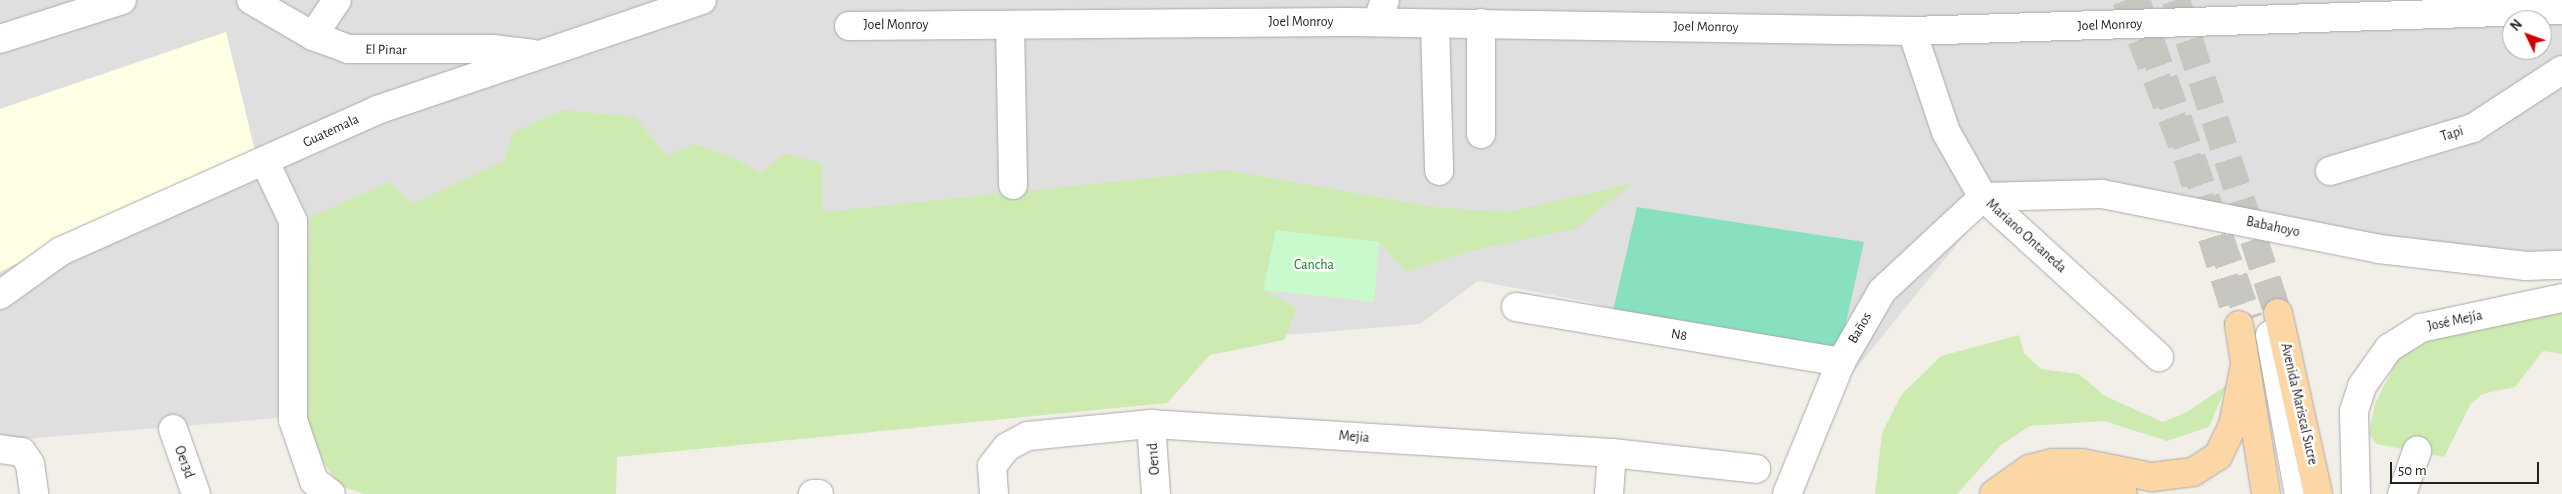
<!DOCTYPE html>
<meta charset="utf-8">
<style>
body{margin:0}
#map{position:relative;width:2562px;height:494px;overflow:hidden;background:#f2efe9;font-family:"Alegreya Sans",sans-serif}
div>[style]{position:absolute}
.residential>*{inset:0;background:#e0dfdf}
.education>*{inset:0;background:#ffffe5}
.grass>*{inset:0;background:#cdebb0}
.park>*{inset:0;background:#c8facc}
.pitch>*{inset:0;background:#88e0be}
.minor-tunnel>*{height:28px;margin-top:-14px;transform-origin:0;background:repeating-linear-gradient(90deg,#c8c6c1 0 28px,transparent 0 42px)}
.major-tunnel>*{height:28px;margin-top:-14px;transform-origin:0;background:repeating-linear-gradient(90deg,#c8c6c1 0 28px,transparent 0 42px)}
.roads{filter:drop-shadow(0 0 1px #a9a9a9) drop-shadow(0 0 1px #a9a9a9)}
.minor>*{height:28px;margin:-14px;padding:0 14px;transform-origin:14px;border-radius:14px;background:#fff}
.major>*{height:28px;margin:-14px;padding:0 14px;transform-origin:14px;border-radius:14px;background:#fcd6a4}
span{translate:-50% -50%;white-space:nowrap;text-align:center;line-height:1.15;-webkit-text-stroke:5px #fff;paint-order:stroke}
.street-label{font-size:14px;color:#222}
.park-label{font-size:14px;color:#0c8416}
.north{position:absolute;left:2502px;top:10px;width:50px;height:50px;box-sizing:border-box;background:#fff;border:1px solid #a7a7a7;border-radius:50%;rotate:312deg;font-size:14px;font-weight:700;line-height:20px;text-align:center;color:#222}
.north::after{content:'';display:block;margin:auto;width:18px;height:22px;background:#d40000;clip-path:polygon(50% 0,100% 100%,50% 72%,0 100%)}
.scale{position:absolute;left:2390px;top:462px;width:149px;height:22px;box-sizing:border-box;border:2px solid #222;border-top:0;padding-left:6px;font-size:15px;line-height:18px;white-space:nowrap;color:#222;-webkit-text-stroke:4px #fff;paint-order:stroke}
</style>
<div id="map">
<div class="residential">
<div style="clip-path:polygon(evenodd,0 0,2562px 0,2562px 257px,2002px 189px,1850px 376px,1589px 302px,1478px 281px,1420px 324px,0 441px,0 0,2512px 20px,2542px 20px,2542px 50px,2512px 50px,2512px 20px)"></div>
</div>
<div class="education">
<div style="clip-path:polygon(226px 32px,256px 155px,70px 236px,0 272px,0 109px)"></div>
</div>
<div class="grass">
<div style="clip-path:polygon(564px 110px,635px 117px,667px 156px,694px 144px,735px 158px,759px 173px,786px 153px,822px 164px,823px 212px,1226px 170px,1433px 207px,1508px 212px,1633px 183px,1575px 229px,1474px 250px,1406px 272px,1379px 242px,1263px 290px,1297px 308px,1284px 340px,1210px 355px,1167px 403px,617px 457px,616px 494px,365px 494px,340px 486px,300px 429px,310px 217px,390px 182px,412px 204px,504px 161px,513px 132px)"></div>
<div style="clip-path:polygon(2562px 307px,2562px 354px,2543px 351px,2515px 387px,2482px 394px,2470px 405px,2444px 457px,2376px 444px,2369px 433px,2375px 404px,2397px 360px,2423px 336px)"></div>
<div style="clip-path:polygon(2019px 335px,2024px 353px,2041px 369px,2079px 374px,2105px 396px,2163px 422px,2187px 412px,2227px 385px,2209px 427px,2167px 441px,2104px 421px,2030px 426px,2001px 445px,1957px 494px,1875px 494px,1882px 433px,1901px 395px,1941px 356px)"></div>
</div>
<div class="park">
<div style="clip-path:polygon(1276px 230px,1379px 242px,1374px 302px,1263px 290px)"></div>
</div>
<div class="pitch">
<div style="clip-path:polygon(1637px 207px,1864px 242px,1839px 354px,1610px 324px)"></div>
</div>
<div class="minor-tunnel">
<div style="left:2136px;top:0;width:339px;rotate:70.6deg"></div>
</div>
<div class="major-tunnel">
<div style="left:2126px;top:0;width:168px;rotate:68.8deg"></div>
<div style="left:2187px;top:157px;width:176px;rotate:72.8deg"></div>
<div style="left:2176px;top:0;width:329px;rotate:72deg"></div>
</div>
<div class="roads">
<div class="minor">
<div style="left:251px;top:0;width:72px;rotate:30.1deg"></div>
<div style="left:313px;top:36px;width:37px;rotate:20deg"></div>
<div style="left:348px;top:49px;width:145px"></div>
<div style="left:493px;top:49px;width:39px;rotate:7deg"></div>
<div style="left:1377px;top:22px;width:23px;rotate:-70deg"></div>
<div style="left:1481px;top:23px;width:111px;rotate:90deg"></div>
<div style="left:1435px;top:24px;width:147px;rotate:88.4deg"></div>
<div style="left:1010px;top:25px;width:160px;rotate:88.9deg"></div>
<div style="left:849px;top:26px;width:500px;rotate:-0.46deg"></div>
<div style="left:1349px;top:22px;width:563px;rotate:0.92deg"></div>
<div style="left:1912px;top:31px;width:650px;rotate:-1.85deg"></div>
<div style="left:1912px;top:31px;width:107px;rotate:71.4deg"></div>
<div style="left:1946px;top:132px;width:75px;rotate:60.4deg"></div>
<div style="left:1983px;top:197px;width:238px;rotate:42.3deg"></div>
<div style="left:313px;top:36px;width:43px;rotate:-56.3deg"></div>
<div style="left:0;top:39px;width:128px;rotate:-17.7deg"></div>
<div style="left:265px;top:162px;width:65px;rotate:64.6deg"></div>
<div style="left:293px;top:221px;width:199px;rotate:90deg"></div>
<div style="left:293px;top:420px;width:65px;rotate:71deg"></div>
<div style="left:314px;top:481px;width:21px;rotate:37deg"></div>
<div style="left:2330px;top:171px;width:149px;rotate:-16.7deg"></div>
<div style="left:2473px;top:128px;width:106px;rotate:-33.1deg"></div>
<div style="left:1983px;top:197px;width:119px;rotate:-1.4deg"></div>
<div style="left:2102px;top:194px;width:282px;rotate:11.2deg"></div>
<div style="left:2379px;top:249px;width:148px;rotate:6.6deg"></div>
<div style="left:2526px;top:266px;width:36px;rotate:-2deg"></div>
<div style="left:0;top:295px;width:75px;rotate:-35.8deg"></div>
<div style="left:61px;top:251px;width:346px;rotate:-24deg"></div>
<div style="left:377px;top:110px;width:343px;rotate:-18.7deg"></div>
<div style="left:1516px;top:307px;width:330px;rotate:9.6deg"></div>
<div style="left:2270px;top:335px;width:162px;rotate:79.7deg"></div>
<div style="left:1151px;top:424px;width:70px;rotate:85.9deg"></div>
<div style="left:173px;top:429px;width:69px;rotate:70.5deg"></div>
<div style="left:0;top:449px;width:22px;rotate:8deg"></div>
<div style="left:22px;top:452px;width:14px;rotate:56deg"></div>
<div style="left:30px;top:464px;width:30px;rotate:82deg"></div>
<div style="left:813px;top:494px;width:6px"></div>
<div style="left:994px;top:494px;width:28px;rotate:-94deg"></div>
<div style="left:992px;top:466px;width:24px;rotate:-52deg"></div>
<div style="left:1007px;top:447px;width:24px;rotate:-28deg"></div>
<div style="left:1028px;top:436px;width:124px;rotate:-5.6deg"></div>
<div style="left:1151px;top:424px;width:462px;rotate:3.6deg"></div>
<div style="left:1612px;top:453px;width:145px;rotate:6.3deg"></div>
<div style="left:1609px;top:494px;width:41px;rotate:-85.8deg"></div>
<div style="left:1787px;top:494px;width:143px;rotate:-67.8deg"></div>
<div style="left:1841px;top:362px;width:82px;rotate:-60deg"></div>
<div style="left:1882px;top:291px;width:138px;rotate:-42.9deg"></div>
<div style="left:2356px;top:494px;width:83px;rotate:-91.4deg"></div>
<div style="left:2354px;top:411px;width:26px;rotate:-72deg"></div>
<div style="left:2362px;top:386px;width:47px;rotate:-54.6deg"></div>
<div style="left:2389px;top:348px;width:38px;rotate:-32deg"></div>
<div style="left:2421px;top:328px;width:144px;rotate:-12deg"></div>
<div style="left:2402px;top:494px;width:46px;rotate:-70.8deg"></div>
</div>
<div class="major">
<div style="left:2278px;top:313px;width:185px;rotate:77.5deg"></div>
<div style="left:2239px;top:325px;width:171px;rotate:80.9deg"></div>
<div style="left:1994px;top:494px;width:43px;rotate:-35.5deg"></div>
<div style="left:2029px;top:469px;width:25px;rotate:-14deg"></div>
<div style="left:2053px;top:463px;width:29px"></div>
<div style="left:2082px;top:463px;width:71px;rotate:11.3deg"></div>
<div style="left:2152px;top:477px;width:41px;rotate:-7deg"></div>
<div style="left:2193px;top:472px;width:30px;rotate:-33deg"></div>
<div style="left:2218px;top:456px;width:34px;rotate:-64deg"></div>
<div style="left:2233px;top:425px;width:61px;rotate:-78.7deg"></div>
<div style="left:2031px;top:494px;width:29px;rotate:-20deg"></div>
<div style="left:2058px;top:484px;width:23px"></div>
<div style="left:2081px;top:484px;width:43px;rotate:13.4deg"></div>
</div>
</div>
<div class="street-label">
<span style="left:1301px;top:22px">Joel Monroy</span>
<span style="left:896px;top:25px">Joel Monroy</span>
<span style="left:2110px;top:25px;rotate:-2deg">Joel Monroy</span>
<span style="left:1706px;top:27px;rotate:1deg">Joel Monroy</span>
<span style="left:386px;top:50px;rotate:1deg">El Pinar</span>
<span style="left:331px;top:131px;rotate:-25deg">Guatemala</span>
<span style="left:2452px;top:134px;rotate:-17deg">Tapi</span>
<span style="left:2273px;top:227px;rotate:12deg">Babahoyo</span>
<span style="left:2026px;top:236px;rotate:42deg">Mariano Ontaneda</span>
<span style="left:2455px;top:321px;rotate:-12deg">José Mejía</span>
<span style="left:1860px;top:328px;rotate:-60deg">Baños</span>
<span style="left:1679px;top:335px;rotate:9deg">N8</span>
<span style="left:2299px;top:404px;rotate:77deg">Avenida Mariscal Sucre</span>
<span style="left:1354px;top:437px;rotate:4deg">Mejia</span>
<span style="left:1154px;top:459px;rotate:-94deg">Oe11d</span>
<span style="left:184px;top:462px;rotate:70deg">Oe13d</span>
</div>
<div class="park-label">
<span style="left:1314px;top:265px">Cancha</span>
</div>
<div class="north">N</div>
<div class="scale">50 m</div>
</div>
